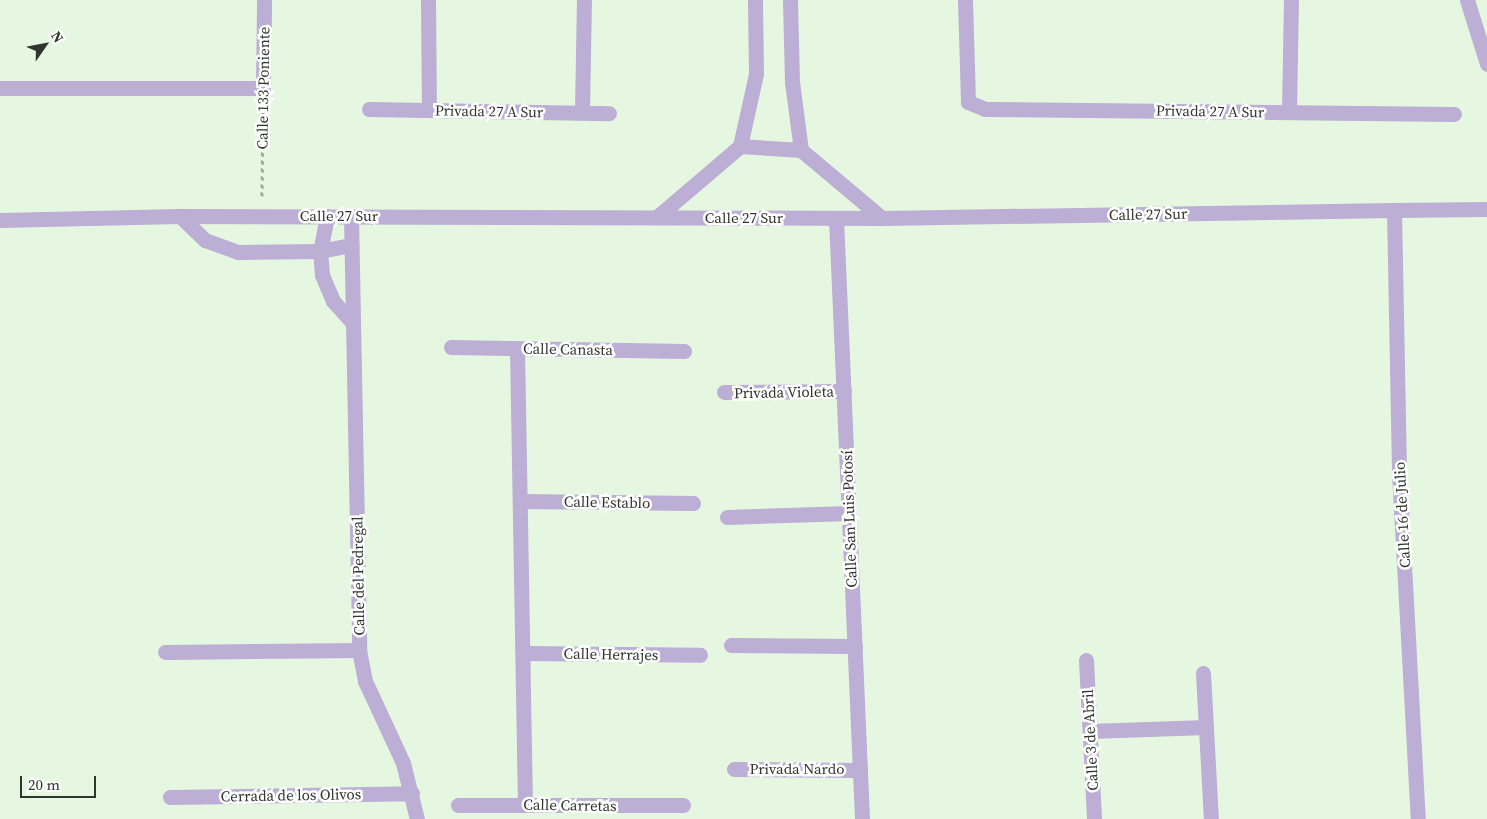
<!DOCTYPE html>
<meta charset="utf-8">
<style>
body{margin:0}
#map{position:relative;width:1487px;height:819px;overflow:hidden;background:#e6f7e1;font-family:"Source Serif 4",serif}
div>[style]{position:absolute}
.path>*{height:3px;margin-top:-1.5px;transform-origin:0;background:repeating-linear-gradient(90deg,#9fac9b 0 4px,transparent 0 8px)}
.minor>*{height:15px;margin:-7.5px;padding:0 7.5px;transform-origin:7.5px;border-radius:7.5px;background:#bcaed4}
.tertiary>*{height:15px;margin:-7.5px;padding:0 7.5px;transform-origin:7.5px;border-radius:7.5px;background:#bcaed4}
span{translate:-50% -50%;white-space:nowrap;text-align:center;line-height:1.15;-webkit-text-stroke:5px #fff;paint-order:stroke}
.street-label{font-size:15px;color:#30362e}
.north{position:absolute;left:20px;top:20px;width:50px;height:50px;-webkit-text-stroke:4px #fff;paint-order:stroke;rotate:57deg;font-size:14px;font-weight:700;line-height:20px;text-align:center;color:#30362e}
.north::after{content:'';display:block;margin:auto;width:18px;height:22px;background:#30362e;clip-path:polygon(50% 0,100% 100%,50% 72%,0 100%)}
.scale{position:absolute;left:20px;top:776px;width:76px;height:22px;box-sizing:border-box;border:2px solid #30362e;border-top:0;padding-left:6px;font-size:15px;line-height:18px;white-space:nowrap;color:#30362e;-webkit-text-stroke:4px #fff;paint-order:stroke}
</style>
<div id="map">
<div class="path">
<div style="left:262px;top:196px;width:89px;rotate:-89.4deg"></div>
</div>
<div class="minor">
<div style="left:428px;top:0;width:110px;rotate:89.5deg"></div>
<div style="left:790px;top:0;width:82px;rotate:88.6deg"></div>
<div style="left:792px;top:82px;width:69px;rotate:82.5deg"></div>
<div style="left:965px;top:0;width:102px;rotate:88.3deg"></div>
<div style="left:968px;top:102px;width:18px;rotate:22deg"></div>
<div style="left:985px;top:109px;width:469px;rotate:0.6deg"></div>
<div style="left:1467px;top:0;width:67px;rotate:72.6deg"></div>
<div style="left:0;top:88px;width:263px"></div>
<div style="left:263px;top:88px;width:88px;rotate:-89.3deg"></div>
<div style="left:369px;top:109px;width:240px;rotate:1deg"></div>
<div style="left:582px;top:112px;width:112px;rotate:-89deg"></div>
<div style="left:1289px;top:112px;width:112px;rotate:-89deg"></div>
<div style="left:740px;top:146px;width:74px;rotate:-77.5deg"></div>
<div style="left:756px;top:74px;width:74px;rotate:-90.8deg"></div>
<div style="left:1394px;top:210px;width:93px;rotate:-0.6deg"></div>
<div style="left:180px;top:216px;width:35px;rotate:44deg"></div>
<div style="left:205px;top:240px;width:35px;rotate:20deg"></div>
<div style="left:238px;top:252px;width:82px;rotate:-0.7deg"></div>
<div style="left:320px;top:251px;width:32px;rotate:-11deg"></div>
<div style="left:327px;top:216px;width:36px;rotate:101deg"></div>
<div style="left:320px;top:251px;width:24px;rotate:85deg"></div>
<div style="left:322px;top:275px;width:28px;rotate:67deg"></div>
<div style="left:333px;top:301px;width:30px;rotate:48deg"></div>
<div style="left:351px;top:216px;width:434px;rotate:88.9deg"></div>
<div style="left:359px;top:650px;width:32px;rotate:79deg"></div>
<div style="left:365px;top:681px;width:90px;rotate:65.1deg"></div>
<div style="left:403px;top:763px;width:58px;rotate:76deg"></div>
<div style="left:657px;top:217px;width:109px;rotate:-40.5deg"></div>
<div style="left:740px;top:146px;width:61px;rotate:3.8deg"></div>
<div style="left:801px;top:150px;width:106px;rotate:40deg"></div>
<div style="left:836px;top:218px;width:602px;rotate:87.52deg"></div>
<div style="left:451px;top:347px;width:233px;rotate:1deg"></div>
<div style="left:517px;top:348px;width:455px;rotate:89deg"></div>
<div style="left:724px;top:392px;width:120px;rotate:-0.5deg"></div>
<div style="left:520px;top:501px;width:173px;rotate:0.7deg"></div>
<div style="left:727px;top:517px;width:122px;rotate:-1.9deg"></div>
<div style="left:731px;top:645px;width:124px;rotate:0.5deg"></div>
<div style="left:165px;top:652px;width:194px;rotate:-0.6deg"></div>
<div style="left:523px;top:653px;width:177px;rotate:0.6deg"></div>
<div style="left:1086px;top:660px;width:159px;rotate:87.1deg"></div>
<div style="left:1203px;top:673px;width:146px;rotate:86.9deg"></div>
<div style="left:1090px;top:731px;width:116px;rotate:-2deg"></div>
<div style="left:734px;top:769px;width:126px;rotate:0.5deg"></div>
<div style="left:170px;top:797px;width:242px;rotate:-0.9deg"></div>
<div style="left:458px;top:805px;width:225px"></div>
</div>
<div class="tertiary">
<div style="left:0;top:220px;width:180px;rotate:-1.3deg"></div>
<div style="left:180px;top:216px;width:702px;rotate:0.16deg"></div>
<div style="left:882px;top:218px;width:512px;rotate:-0.9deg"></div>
<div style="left:1394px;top:210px;width:262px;rotate:88.9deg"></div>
<div style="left:1399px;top:472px;width:348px;rotate:86.9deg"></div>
</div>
<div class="street-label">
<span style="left:263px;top:88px;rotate:-89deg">Calle 133 Poniente</span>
<span style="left:489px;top:111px;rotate:1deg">Privada 27 A Sur</span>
<span style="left:1210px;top:111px;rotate:1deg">Privada 27 A Sur</span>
<span style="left:1148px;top:214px;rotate:-1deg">Calle 27 Sur</span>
<span style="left:339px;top:216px">Calle 27 Sur</span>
<span style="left:744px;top:218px">Calle 27 Sur</span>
<span style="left:568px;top:349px;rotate:1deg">Calle Canasta</span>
<span style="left:784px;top:392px;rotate:-1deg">Privada Violeta</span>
<span style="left:607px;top:502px;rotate:1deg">Calle Establo</span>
<span style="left:1402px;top:515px;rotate:-93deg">Calle 16 de Julio</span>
<span style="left:849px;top:519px;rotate:-92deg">Calle San Luis Potosí</span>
<span style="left:358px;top:576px;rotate:-91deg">Calle del Pedregal</span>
<span style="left:611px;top:654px;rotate:1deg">Calle Herrajes</span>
<span style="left:1090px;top:740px;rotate:-93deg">Calle 3 de Abril</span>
<span style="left:797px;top:769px">Privada Nardo</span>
<span style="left:291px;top:795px;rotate:-1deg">Cerrada de los Olivos</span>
<span style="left:570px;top:805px;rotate:1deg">Calle Carretas</span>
</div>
<div class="north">N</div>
<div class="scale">20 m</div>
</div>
